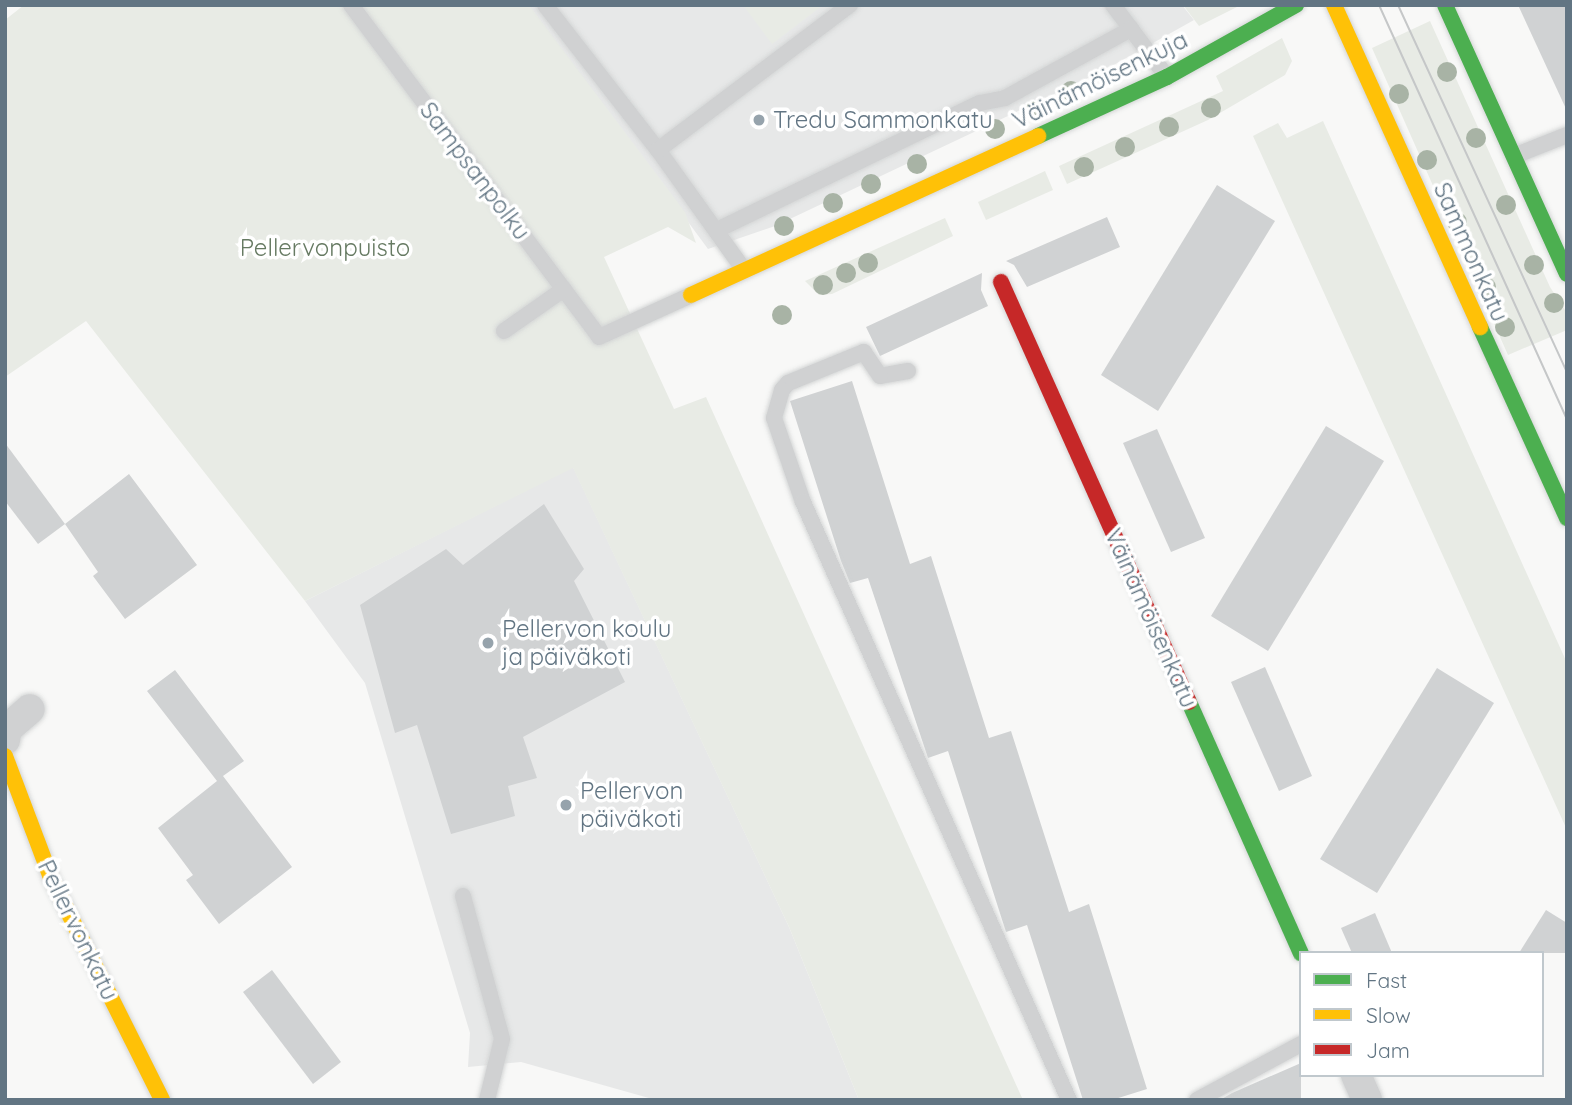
<!DOCTYPE html>
<meta charset="utf-8">
<style>
body{margin:0}
#map{position:relative;width:1572px;height:1105px;overflow:hidden;background:#f8f8f7;font-family:Quicksand,sans-serif}
div>[style]{position:absolute}
.built>*{inset:0;background:#e7e8e8}
.green>*{inset:0;background:#e8ebe5}
.building>*{inset:0;background:#d0d2d3}
.roads{filter:drop-shadow(0 0 2px #d4d6d6) drop-shadow(0 0 2px #d4d6d6)}
.lane>*{height:16px;margin:-8px;padding:0 8px;transform-origin:8px;border-radius:8px;background:#d0d1d2}
.street>*{height:30px;margin:-15px;padding:0 15px;transform-origin:15px;border-radius:15px;background:#d0d1d2}
.fast>*{height:16px;margin:-8px;padding:0 8px;transform-origin:8px;border-radius:8px;background:#4caf50}
.slow>*{height:16px;margin:-8px;padding:0 8px;transform-origin:8px;border-radius:8px;background:#ffc107}
.jam>*{height:16px;margin:-8px;padding:0 8px;transform-origin:8px;border-radius:8px;background:#c62828}
.tram>*{height:2px;margin:-1px;padding:0 1px;transform-origin:1px;border-radius:1px;background:#c5c7c8}
.trees>*{width:20px;height:20px;margin:-10px;border-radius:50%;background:#a8b3a5}
.dots>*{width:19px;height:19px;translate:-50% -50%;box-sizing:border-box;border:4px solid #fff;border-radius:50%}
span{translate:-50% -50%;white-space:nowrap;text-align:center;line-height:1.15;-webkit-text-stroke:7px #fff;paint-order:stroke}
.street-label{font-size:24px;color:#627583}
.poi-label{font-size:24px;color:#627583}
.left{translate:0 -50%;text-align:left}
.park-label{font-size:24px;color:#667a62}
.frame{position:absolute;inset:0;border:7px solid #627583;pointer-events:none}
.legend{position:absolute;left:1299px;top:951px;width:245px;height:126px;box-sizing:border-box;background:#fff;border:2px solid #c0c8cd;margin:0;padding:9px 12px;list-style:none;font-size:21px;color:#627583}
.legend li{display:flex;align-items:center;gap:14px;height:35px}
.legend b{width:35px;border:2px solid #c0c8cd}
</style>
<div id="map">
<div class="built">
<div style="clip-path:polygon(432px 5px,1182px 5px,1194px 20px,1103px 71px,775px 226px,708px 249px,683px 215px)"></div>
<div style="clip-path:polygon(573px 467px,789px 927px,859px 1100px,656px 1100px,521px 1062px,468px 1067px,470px 1033px,365px 683px,305px 601px)"></div>
</div>
<div class="green">
<div style="clip-path:polygon(24px 5px,529px 5px,685px 212px,696px 243px,668px 227px,604px 257px,674px 409px,706px 397px,1023px 1100px,859px 1100px,789px 927px,573px 468px,305px 601px,86px 321px,5px 377px,5px 20px)"></div>
<div style="clip-path:polygon(743px 5px,823px 5px,772px 44px)"></div>
<div style="clip-path:polygon(1183px 5px,1241px 5px,1199px 26px)"></div>
<div style="clip-path:polygon(1430px 21px,1550px 287px,1567px 313px,1567px 330px,1508px 355px,1372px 48px)"></div>
<div style="clip-path:polygon(1282px 38px,1292px 61px,1285px 75px,1208px 120px,1067px 184px,1059px 166px,1223px 91px,1216px 76px)"></div>
<div style="clip-path:polygon(1323px 121px,1567px 663px,1567px 830px,1253px 136px,1278px 123px,1287px 138px)"></div>
<div style="clip-path:polygon(1045px 171px,1053px 190px,986px 220px,978px 202px)"></div>
<div style="clip-path:polygon(945px 218px,953px 236px,832px 294px,819px 295px,805px 281px)"></div>
</div>
<div class="building">
<div style="clip-path:polygon(1518px 5px,1567px 5px,1567px 111px)"></div>
<div style="clip-path:polygon(1217px 185px,1275px 221px,1158px 411px,1101px 375px)"></div>
<div style="clip-path:polygon(1107px 217px,1120px 247px,1027px 287px,1014px 265px,1006px 261px)"></div>
<div style="clip-path:polygon(982px 273px,981px 290px,988px 306px,880px 356px,866px 327px)"></div>
<div style="clip-path:polygon(852px 381px,910px 564px,931px 556px,989px 738px,1011px 731px,1069px 912px,1089px 904px,1147px 1089px,1112px 1100px,1083px 1100px,1027px 925px,1006px 932px,948px 751px,928px 758px,868px 578px,850px 583px,841px 561px,790px 401px)"></div>
<div style="clip-path:polygon(1326px 426px,1384px 461px,1268px 651px,1211px 616px)"></div>
<div style="clip-path:polygon(1157px 429px,1205px 538px,1171px 552px,1123px 443px)"></div>
<div style="clip-path:polygon(5px 443px,65px 524px,38px 544px,5px 501px)"></div>
<div style="clip-path:polygon(129px 474px,197px 565px,125px 619px,93px 576px,98px 572px,65px 524px)"></div>
<div style="clip-path:polygon(544px 504px,584px 569px,574px 581px,625px 682px,523px 737px,537px 778px,508px 786px,515px 816px,451px 834px,417px 725px,395px 733px,360px 605px,446px 549px,463px 565px)"></div>
<div style="clip-path:polygon(1265px 667px,1312px 776px,1279px 791px,1231px 682px)"></div>
<div style="clip-path:polygon(1437px 668px,1494px 703px,1377px 893px,1320px 859px)"></div>
<div style="clip-path:polygon(175px 670px,244px 761px,223px 776px,292px 867px,219px 924px,186px 880px,193px 875px,158px 828px,217px 781px,147px 691px)"></div>
<div style="clip-path:polygon(1546px 910px,1567px 923px,1567px 953px,1519px 953px)"></div>
<div style="clip-path:polygon(1375px 913px,1392px 953px,1352px 953px,1341px 928px)"></div>
<div style="clip-path:polygon(272px 970px,341px 1062px,313px 1084px,243px 992px)"></div>
<div style="clip-path:polygon(1301px 1063px,1301px 1100px,1220px 1100px,1232px 1093px)"></div>
</div>
<div class="roads">
<div class="lane">
<div style="left:351px;top:5px;width:414px;rotate:53.2deg"></div>
<div style="left:599px;top:337px;width:101px;rotate:-24.5deg"></div>
<div style="left:545px;top:5px;width:184px;rotate:52.1deg"></div>
<div style="left:1113px;top:5px;width:30px;rotate:53deg"></div>
<div style="left:1514px;top:156px;width:57px;rotate:-21.6deg"></div>
<div style="left:719px;top:229px;width:290px;rotate:-25.8deg"></div>
<div style="left:980px;top:103px;width:25px;rotate:-11deg"></div>
<div style="left:1005px;top:98px;width:144px;rotate:-28.7deg"></div>
<div style="left:1131px;top:29px;width:60px;rotate:53.1deg"></div>
<div style="left:744px;top:270px;width:148px;rotate:-125.6deg"></div>
<div style="left:658px;top:150px;width:241px;rotate:-37.1deg"></div>
<div style="left:504px;top:331px;width:73px;rotate:-35deg"></div>
<div style="left:908px;top:371px;width:28px;rotate:170deg"></div>
<div style="left:880px;top:376px;width:29px;rotate:-124deg"></div>
<div style="left:864px;top:352px;width:82px;rotate:157.8deg"></div>
<div style="left:788px;top:383px;width:9px;rotate:131deg"></div>
<div style="left:782px;top:390px;width:29px;rotate:106deg"></div>
<div style="left:774px;top:418px;width:89px;rotate:71deg"></div>
<div style="left:803px;top:502px;width:654px;rotate:66.02deg"></div>
<div style="left:463px;top:896px;width:148px;rotate:74.7deg"></div>
<div style="left:502px;top:1039px;width:63px;rotate:103.8deg"></div>
<div style="left:1197px;top:1100px;width:118px;rotate:-28.3deg"></div>
</div>
<div class="street">
<div style="left:5px;top:740px;width:11px;rotate:-80deg"></div>
<div style="left:7px;top:729px;width:30px;rotate:-41deg"></div>
<div style="left:1356px;top:1075px;width:27px;rotate:66deg"></div>
</div>
<div class="fast">
<div style="left:1445px;top:5px;width:295px;rotate:65.6deg"></div>
<div style="left:1038px;top:136px;width:142px;rotate:-24.6deg"></div>
<div style="left:1167px;top:77px;width:148px;rotate:-29.2deg"></div>
<div style="left:1480px;top:327px;width:210px;rotate:65.5deg"></div>
<div style="left:1189px;top:702px;width:275px;rotate:66deg"></div>
</div>
<div class="slow">
<div style="left:1334px;top:5px;width:354px;rotate:65.6deg"></div>
<div style="left:691px;top:295px;width:382px;rotate:-24.6deg"></div>
<div style="left:5px;top:756px;width:130px;rotate:69.3deg"></div>
<div style="left:51px;top:878px;width:248px;rotate:63.4deg"></div>
</div>
<div class="jam">
<div style="left:1001px;top:282px;width:460px;rotate:65.9deg"></div>
</div>
</div>
<div class="tram">
<div style="left:1379px;top:5px;width:456px;rotate:65.6deg"></div>
<div style="left:1398px;top:5px;width:405px;rotate:65.3deg"></div>
</div>
<div class="trees">
<div style="left:1447px;top:72px"></div>
<div style="left:1071px;top:91px"></div>
<div style="left:1399px;top:94px"></div>
<div style="left:1211px;top:108px"></div>
<div style="left:1033px;top:111px"></div>
<div style="left:1169px;top:127px"></div>
<div style="left:995px;top:129px"></div>
<div style="left:1476px;top:138px"></div>
<div style="left:1125px;top:147px"></div>
<div style="left:1427px;top:160px"></div>
<div style="left:917px;top:164px"></div>
<div style="left:1084px;top:167px"></div>
<div style="left:871px;top:184px"></div>
<div style="left:833px;top:203px"></div>
<div style="left:1506px;top:205px"></div>
<div style="left:1457px;top:222px"></div>
<div style="left:784px;top:226px"></div>
<div style="left:868px;top:263px"></div>
<div style="left:1534px;top:265px"></div>
<div style="left:846px;top:273px"></div>
<div style="left:823px;top:285px"></div>
<div style="left:1486px;top:287px"></div>
<div style="left:1554px;top:303px"></div>
<div style="left:782px;top:315px"></div>
<div style="left:1505px;top:327px"></div>
</div>
<div class="dots">
<div style="left:759px;top:120px;background:#96a3ac"></div>
<div style="left:488px;top:643px;background:#96a3ac"></div>
<div style="left:566px;top:805px;background:#96a3ac"></div>
</div>
<div class="street-label">
<span style="left:1100px;top:80px;rotate:-26deg">Väinämöisenkuja</span>
<span style="left:475px;top:171px;rotate:53deg">Sampsanpolku</span>
<span style="left:1471px;top:252px;rotate:66deg">Sammonkatu</span>
<span style="left:1151px;top:618px;rotate:66deg">Väinämöisenkatu</span>
<span style="left:78px;top:930px;rotate:64deg">Pellervonkatu</span>
</div>
<div class="poi-label">
<span class="left" style="left:773px;top:120px">Tredu Sammonkatu</span>
<span class="left" style="left:502px;top:643px">Pellervon koulu<br>ja päiväkoti</span>
<span class="left" style="left:580px;top:805px">Pellervon<br>päiväkoti</span>
</div>
<div class="park-label">
<span style="left:325px;top:248px">Pellervonpuisto</span>
</div>
<div class="frame"></div>
<ul class="legend">
<li><b style="height:9px;background:#4caf50"></b>Fast</li>
<li><b style="height:9px;background:#ffc107"></b>Slow</li>
<li><b style="height:9px;background:#c62828"></b>Jam</li>
</ul>
</div>
